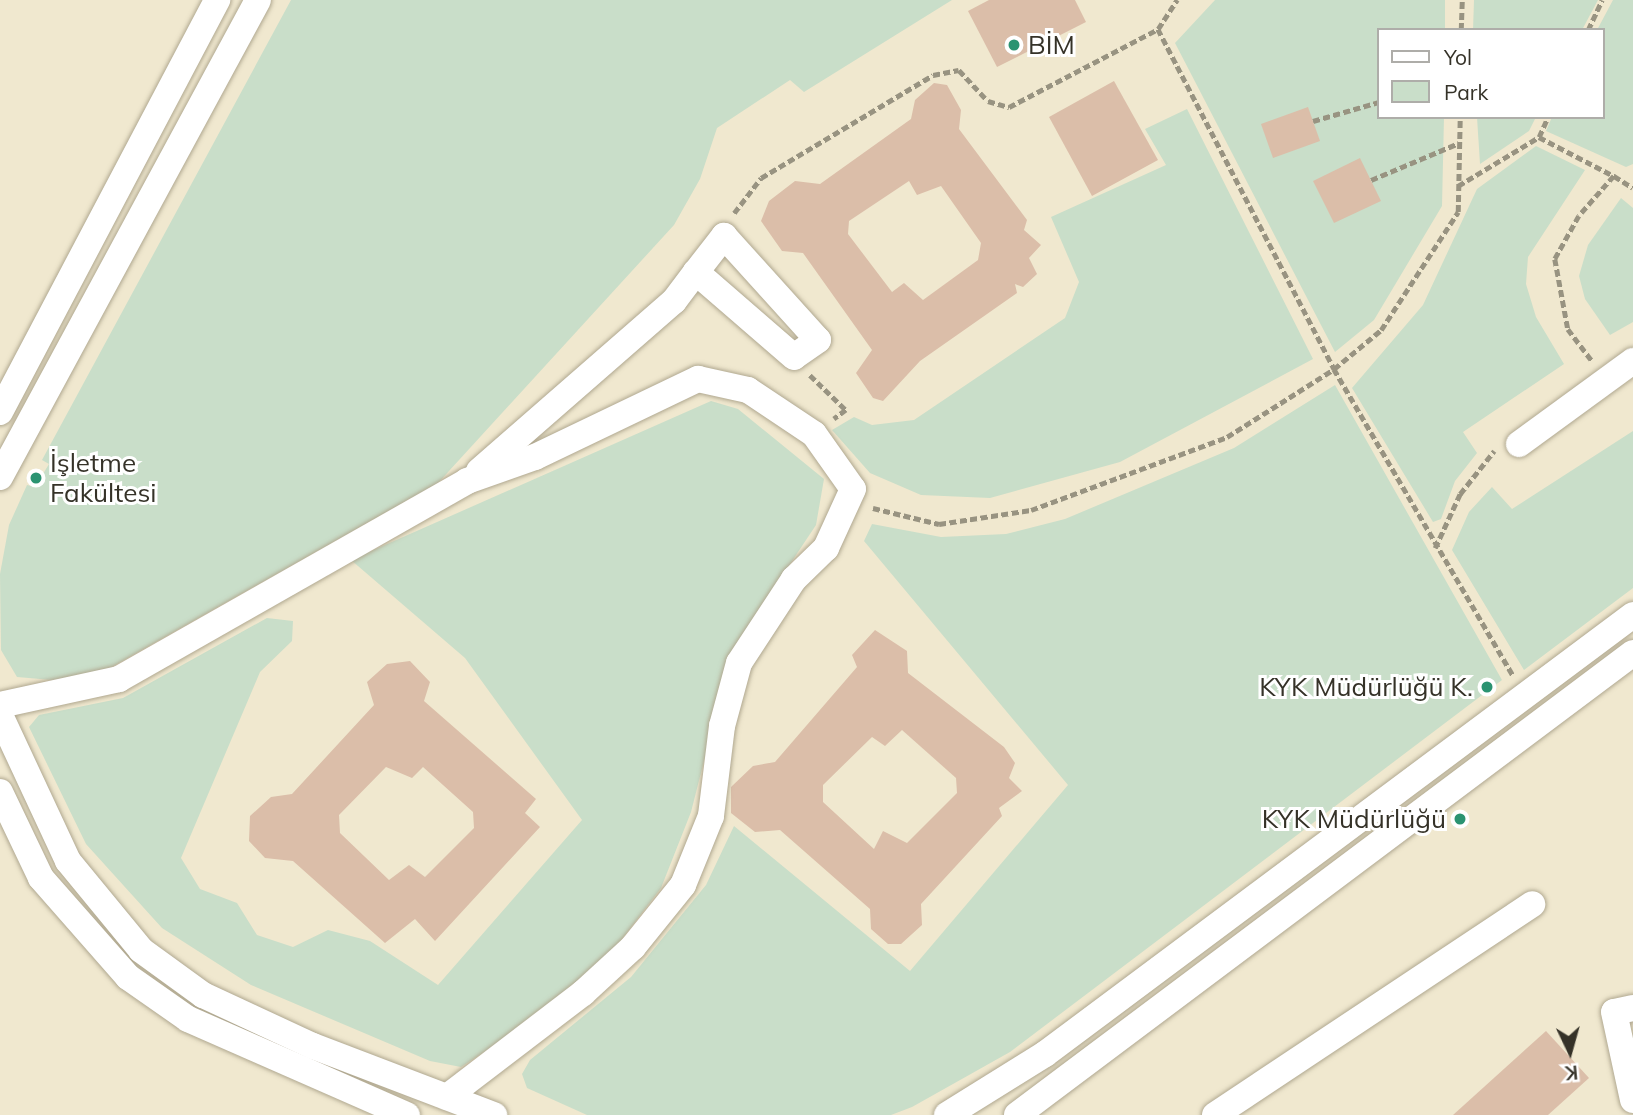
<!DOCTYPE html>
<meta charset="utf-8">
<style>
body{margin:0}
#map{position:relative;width:1633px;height:1115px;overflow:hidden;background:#f0e8cf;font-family:Mulish,sans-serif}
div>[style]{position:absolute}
.green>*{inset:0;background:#c9dec9}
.building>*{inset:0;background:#dbbea9}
.path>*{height:4.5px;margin-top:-2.25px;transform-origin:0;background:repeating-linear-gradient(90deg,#989381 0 7px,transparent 0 10.5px)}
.roads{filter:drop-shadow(0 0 2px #b0a890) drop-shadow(0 0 2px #b0a890)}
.minor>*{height:26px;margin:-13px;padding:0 13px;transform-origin:13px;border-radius:13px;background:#fff}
.dots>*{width:19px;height:19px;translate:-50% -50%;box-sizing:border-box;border:4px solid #fff;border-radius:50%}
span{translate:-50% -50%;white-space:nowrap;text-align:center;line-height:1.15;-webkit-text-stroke:6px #fff;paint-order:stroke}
.poi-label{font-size:26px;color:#353228}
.left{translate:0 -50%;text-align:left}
.right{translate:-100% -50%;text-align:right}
.legend{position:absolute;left:1377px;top:28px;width:228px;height:91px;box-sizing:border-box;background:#fff;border:2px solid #aeada9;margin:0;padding:9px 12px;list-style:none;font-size:21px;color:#353228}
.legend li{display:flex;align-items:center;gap:14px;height:35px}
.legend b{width:35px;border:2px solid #aeada9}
.north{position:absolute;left:1535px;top:1017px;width:70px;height:70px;-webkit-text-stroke:5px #fff;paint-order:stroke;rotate:175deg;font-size:19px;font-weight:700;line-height:28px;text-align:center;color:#353228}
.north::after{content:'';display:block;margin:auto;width:24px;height:32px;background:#353228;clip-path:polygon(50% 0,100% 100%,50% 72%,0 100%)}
</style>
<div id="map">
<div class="green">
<div style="clip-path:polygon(291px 0,952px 0,804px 92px,790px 80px,717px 128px,700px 179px,674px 225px,438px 483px,101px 673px,52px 680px,17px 677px,1px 650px,0 574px,9px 525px,27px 485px,35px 487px,49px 464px,42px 460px)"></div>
<div style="clip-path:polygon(1215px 0,1445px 0,1445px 30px,1379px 30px,1379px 117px,1444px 117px,1442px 206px,1374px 320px,1335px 352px,1175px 43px)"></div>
<div style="clip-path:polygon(1474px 0,1598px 0,1582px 30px,1473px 30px)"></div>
<div style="clip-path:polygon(1613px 0,1633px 0,1633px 164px,1626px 167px,1546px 131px,1552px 117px,1603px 117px,1603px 30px,1597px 30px)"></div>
<div style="clip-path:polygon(1187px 109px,1313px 359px,1120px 462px,990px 498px,921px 495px,870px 473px,832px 430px,854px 417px,872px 425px,914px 420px,1065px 318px,1079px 282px,1051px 217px,1166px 165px,1145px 129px)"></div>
<div style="clip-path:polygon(1477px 117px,1536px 117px,1529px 131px,1480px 164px)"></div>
<div style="clip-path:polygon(1536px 146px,1585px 170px,1528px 257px,1526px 284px,1536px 317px,1564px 364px,1463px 432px,1477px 453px,1455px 481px,1441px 519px,1433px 522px,1352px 388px,1423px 305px,1477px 189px)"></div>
<div style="clip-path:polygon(1621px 198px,1633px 208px,1633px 322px,1610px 335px,1585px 299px,1579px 276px,1588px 245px)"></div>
<div style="clip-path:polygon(1335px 385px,1502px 680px,1010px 1052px,912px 1107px,891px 1115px,587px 1115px,527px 1088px,522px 1074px,530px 1060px,631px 977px,706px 885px,734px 826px,910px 971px,1068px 785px,864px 541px,872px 524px,941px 537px,1006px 534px,1065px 519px,1234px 448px)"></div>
<div style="clip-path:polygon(711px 401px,738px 409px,824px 479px,816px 525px,732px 651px,691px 812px,661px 888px,612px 952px,533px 1020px,461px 1067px,430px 1061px,251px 985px,162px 928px,86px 844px,29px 727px,39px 715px,123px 698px,267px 618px,293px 621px,292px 641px,260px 672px,181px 858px,200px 889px,237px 903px,257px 935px,293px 947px,328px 930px,370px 941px,438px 985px,582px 820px,465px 658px,351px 560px)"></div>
<div style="clip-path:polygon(1633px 431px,1633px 588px,1524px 670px,1452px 550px,1469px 512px,1492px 487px,1512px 509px)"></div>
</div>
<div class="building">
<div style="clip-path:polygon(989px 0,1075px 0,1086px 22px,997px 67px,968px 11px)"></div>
<div style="clip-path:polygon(1114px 81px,1158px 160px,1092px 196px,1049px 117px)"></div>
<div style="clip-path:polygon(evenodd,934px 83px,947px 85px,961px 110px,959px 129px,1027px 220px,1024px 230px,1041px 245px,1029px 258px,1037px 274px,1023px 287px,1015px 284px,1017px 293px,920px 361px,883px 401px,873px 398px,856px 373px,872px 350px,803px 253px,782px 251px,761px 221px,769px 201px,795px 181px,820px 184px,911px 119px,915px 100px,934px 83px,909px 181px,917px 195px,941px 186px,981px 243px,978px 260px,923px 300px,904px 283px,892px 292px,848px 234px,849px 221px,909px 181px)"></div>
<div style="clip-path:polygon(1308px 107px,1320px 141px,1273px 158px,1261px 124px)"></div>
<div style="clip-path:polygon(1360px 158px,1381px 201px,1334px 223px,1313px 181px)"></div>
<div style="clip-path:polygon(evenodd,875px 630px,907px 651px,908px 673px,1004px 747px,1015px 763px,1009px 778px,1022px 791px,999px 808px,1002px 816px,921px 904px,922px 925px,901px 944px,888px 944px,871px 929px,870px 909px,780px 830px,755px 832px,731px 813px,731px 787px,753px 766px,775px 762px,857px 667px,852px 655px,875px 630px,902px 730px,956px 778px,957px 793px,907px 843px,883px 831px,874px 849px,823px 802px,823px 785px,872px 737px,885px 746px,902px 730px)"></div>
<div style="clip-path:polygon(evenodd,410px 661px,430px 682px,424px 701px,536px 799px,525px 813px,540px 827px,435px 941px,415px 919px,385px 943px,293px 861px,265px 858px,249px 841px,250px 816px,271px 797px,292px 794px,374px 705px,367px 682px,387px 664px,410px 661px,386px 767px,412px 778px,423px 767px,473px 812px,474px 828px,425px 877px,409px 865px,389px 880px,340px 833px,339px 815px,386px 767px)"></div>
<div style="clip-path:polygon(1546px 1031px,1589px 1078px,1548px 1115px,1453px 1115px)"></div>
</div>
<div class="path">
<div style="left:1158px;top:29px;width:383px;rotate:62.6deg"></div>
<div style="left:1334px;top:369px;width:355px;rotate:59.7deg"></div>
<div style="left:1461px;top:30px;width:30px;rotate:-88deg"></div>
<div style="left:1588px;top:30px;width:33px;rotate:-65deg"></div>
<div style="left:1313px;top:121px;width:69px;rotate:-16.1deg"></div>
<div style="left:1539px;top:137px;width:22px;rotate:-66deg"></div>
<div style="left:1614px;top:176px;width:22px;rotate:32deg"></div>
<div style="left:1371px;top:180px;width:95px;rotate:-22.8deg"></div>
<div style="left:1458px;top:186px;width:95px;rotate:-31.2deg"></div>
<div style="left:1539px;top:137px;width:85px;rotate:27.5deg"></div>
<div style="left:1614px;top:176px;width:53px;rotate:131.2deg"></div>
<div style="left:1579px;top:216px;width:49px;rotate:119.2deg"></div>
<div style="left:1555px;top:259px;width:71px;rotate:79.5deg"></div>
<div style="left:1568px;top:329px;width:40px;rotate:53deg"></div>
<div style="left:734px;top:213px;width:44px;rotate:-52.4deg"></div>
<div style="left:761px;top:178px;width:200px;rotate:-30.9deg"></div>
<div style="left:933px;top:75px;width:26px;rotate:-11deg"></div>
<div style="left:959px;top:70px;width:42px;rotate:46.9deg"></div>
<div style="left:988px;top:101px;width:22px;rotate:16deg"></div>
<div style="left:1009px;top:107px;width:168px;rotate:-27.6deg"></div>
<div style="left:1158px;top:29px;width:35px;rotate:-57deg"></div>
<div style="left:810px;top:375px;width:50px;rotate:44.2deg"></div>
<div style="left:846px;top:410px;width:15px;rotate:143deg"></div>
<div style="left:873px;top:508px;width:68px;rotate:13.6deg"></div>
<div style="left:939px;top:524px;width:93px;rotate:-8.7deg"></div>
<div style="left:1031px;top:510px;width:209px;rotate:-20.4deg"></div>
<div style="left:1227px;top:437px;width:127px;rotate:-32.4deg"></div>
<div style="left:1334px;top:369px;width:61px;rotate:-39.7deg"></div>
<div style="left:1381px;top:330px;width:141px;rotate:-56.9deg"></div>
<div style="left:1458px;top:212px;width:95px;rotate:-88.8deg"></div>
<div style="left:1435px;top:548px;width:60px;rotate:-65.2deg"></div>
<div style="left:1460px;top:494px;width:55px;rotate:-51.7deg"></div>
</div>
<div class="roads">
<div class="minor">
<div style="left:0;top:412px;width:466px;rotate:-62.2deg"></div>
<div style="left:1519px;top:444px;width:141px;rotate:-36.1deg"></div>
<div style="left:479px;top:471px;width:259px;rotate:-41.1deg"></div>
<div style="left:674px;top:301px;width:36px;rotate:-53deg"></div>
<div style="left:696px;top:272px;width:46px;rotate:-52.1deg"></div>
<div style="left:724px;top:236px;width:140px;rotate:47.9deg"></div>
<div style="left:818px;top:340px;width:29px;rotate:145deg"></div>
<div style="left:794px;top:357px;width:130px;rotate:-139.1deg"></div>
<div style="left:0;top:477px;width:542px;rotate:-61.59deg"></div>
<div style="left:0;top:705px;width:122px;rotate:-12.3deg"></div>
<div style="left:119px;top:679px;width:400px;rotate:-29.6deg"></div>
<div style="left:467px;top:481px;width:72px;rotate:-19.4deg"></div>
<div style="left:535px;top:457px;width:181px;rotate:-25.6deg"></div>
<div style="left:698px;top:379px;width:51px;rotate:12.4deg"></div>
<div style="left:748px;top:390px;width:79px;rotate:33.7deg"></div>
<div style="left:814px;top:434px;width:67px;rotate:54.7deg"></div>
<div style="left:853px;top:489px;width:65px;rotate:114.6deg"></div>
<div style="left:826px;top:548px;width:45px;rotate:135.9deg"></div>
<div style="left:794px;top:579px;width:100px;rotate:123.2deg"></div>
<div style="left:739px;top:663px;width:65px;rotate:105.1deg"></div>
<div style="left:722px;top:726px;width:91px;rotate:97deg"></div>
<div style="left:711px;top:816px;width:74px;rotate:112.1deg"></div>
<div style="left:683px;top:885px;width:80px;rotate:128.9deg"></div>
<div style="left:633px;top:947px;width:68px;rotate:137.4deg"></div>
<div style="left:583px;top:993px;width:171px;rotate:142.6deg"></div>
<div style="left:0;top:715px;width:161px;rotate:65deg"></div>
<div style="left:68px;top:861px;width:115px;rotate:50.6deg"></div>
<div style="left:141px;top:950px;width:77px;rotate:36deg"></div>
<div style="left:203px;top:995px;width:121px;rotate:24.9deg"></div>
<div style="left:313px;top:1046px;width:194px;rotate:20.9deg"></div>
<div style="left:0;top:792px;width:95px;rotate:64.5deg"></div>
<div style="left:41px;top:878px;width:132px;rotate:48.7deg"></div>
<div style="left:128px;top:977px;width:73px;rotate:35deg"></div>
<div style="left:188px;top:1019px;width:239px;rotate:23.7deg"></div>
<div style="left:1633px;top:1008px;width:19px;rotate:168deg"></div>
<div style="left:1614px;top:1012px;width:90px;rotate:77.8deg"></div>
<div style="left:947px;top:1115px;width:115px;rotate:-31.9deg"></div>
<div style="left:1045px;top:1054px;width:734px;rotate:-36.74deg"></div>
<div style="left:1017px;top:1115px;width:770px;rotate:-36.87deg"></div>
<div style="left:1215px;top:1115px;width:381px;rotate:-33.6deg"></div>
</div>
</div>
<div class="dots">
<div style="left:1014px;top:45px;background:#2b9371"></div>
<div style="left:36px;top:478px;background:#2b9371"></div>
<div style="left:1487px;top:687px;background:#2b9371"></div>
<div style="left:1460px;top:819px;background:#2b9371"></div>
</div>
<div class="poi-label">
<span class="left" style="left:1028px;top:45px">BİM</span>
<span class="left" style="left:50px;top:478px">İşletme<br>Fakültesi</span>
<span class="right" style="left:1473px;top:687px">KYK Müdürlüğü K.</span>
<span class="right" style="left:1446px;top:819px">KYK Müdürlüğü</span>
</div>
<ul class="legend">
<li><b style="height:9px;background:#fff"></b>Yol</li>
<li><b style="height:19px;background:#c9dec9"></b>Park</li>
</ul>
<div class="north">K</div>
</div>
